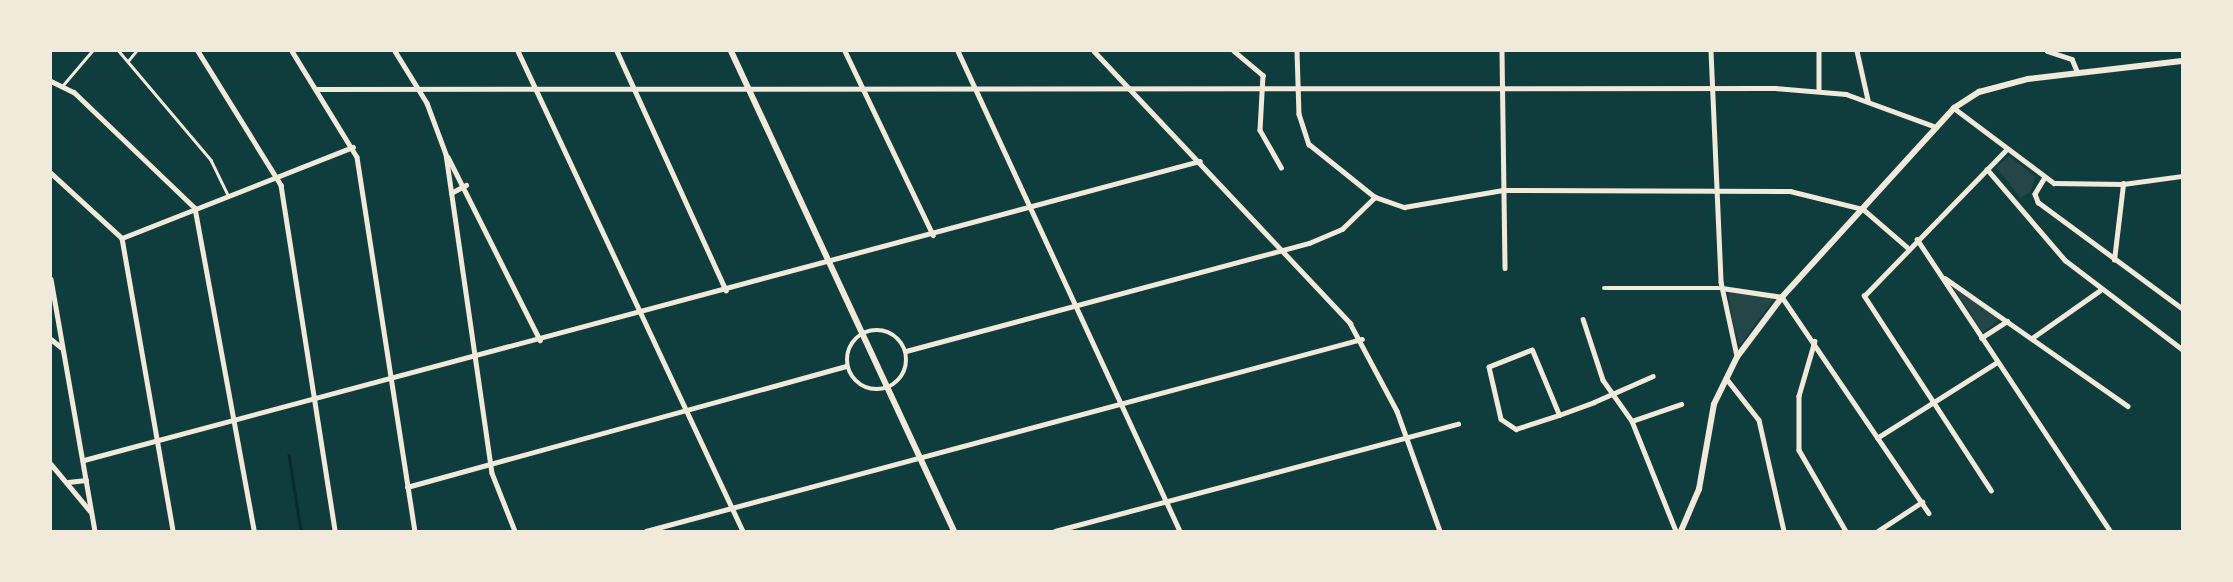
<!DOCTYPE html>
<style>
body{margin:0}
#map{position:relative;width:2233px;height:582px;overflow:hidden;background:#0f3d3e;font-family:Arial,sans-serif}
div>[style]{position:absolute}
.green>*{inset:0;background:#244646}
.stream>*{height:2.5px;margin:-1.25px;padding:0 1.25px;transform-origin:1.25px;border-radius:1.25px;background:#0a2a2b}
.service>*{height:2.5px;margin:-1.25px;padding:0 1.25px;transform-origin:1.25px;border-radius:1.25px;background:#f1e9da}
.minor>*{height:4.5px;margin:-2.25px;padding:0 2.25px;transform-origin:2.25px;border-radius:2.25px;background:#f1e9da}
.minor>.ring{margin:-2.25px;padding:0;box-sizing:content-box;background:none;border:4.5px solid #f1e9da;border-radius:50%}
.tertiary>*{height:6px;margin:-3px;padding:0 3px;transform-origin:3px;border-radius:3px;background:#f1e9da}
.secondary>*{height:6px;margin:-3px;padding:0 3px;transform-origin:3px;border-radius:3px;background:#f1e9da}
span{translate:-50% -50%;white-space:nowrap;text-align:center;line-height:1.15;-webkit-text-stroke:6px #f1e9da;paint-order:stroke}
.frame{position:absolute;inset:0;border:52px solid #f1e9da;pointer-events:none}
</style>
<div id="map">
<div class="green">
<div style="clip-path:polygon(2009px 156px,2035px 176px,2031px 191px,2021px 198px,1996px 167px)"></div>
<div style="clip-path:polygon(1953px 287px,2000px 318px,1983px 333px)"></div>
<div style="clip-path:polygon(1728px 292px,1776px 296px,1740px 345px,1734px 328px)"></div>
</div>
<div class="stream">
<div style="left:289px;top:455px;width:77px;rotate:81deg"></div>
</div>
<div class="service">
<div style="left:119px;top:51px;width:143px;rotate:49.8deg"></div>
<div style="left:211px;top:160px;width:39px;rotate:64deg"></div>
<div style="left:128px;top:61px;width:13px;rotate:-51deg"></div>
<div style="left:63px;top:85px;width:45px;rotate:-49.5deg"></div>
</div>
<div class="minor">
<div style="left:198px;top:51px;width:158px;rotate:58.2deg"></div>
<div style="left:281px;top:185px;width:350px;rotate:81.1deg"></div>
<div style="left:292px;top:51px;width:124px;rotate:58.5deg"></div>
<div style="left:357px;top:157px;width:378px;rotate:81.2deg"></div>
<div style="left:395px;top:51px;width:61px;rotate:58.4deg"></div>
<div style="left:427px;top:103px;width:54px;rotate:69.6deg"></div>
<div style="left:446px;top:154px;width:322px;rotate:81.8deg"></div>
<div style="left:492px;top:473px;width:62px;rotate:68.4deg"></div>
<div style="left:518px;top:51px;width:530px;rotate:64.89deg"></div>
<div style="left:617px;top:51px;width:263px;rotate:65.5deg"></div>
<div style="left:845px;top:51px;width:204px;rotate:64.4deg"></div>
<div style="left:958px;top:51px;width:529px;rotate:65.18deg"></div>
<div style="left:1094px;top:51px;width:374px;rotate:46.7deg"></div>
<div style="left:1350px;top:323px;width:100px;rotate:61.9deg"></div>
<div style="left:1397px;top:411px;width:127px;rotate:70.3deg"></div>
<div style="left:1234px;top:51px;width:38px;rotate:40deg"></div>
<div style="left:1263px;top:75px;width:55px;rotate:93.1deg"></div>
<div style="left:1260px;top:130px;width:43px;rotate:60.4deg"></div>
<div style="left:1297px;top:51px;width:63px;rotate:88.2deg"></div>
<div style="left:1299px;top:114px;width:32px;rotate:72deg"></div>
<div style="left:1309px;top:144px;width:85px;rotate:38.8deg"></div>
<div style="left:1375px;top:197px;width:31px;rotate:19deg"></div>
<div style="left:1404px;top:207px;width:100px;rotate:-9.7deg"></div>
<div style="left:1503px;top:190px;width:287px;rotate:0.2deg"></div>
<div style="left:1790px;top:191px;width:75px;rotate:13.9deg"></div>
<div style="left:1863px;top:209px;width:58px;rotate:40.8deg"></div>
<div style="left:1502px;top:51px;width:217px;rotate:89.2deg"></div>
<div style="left:1711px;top:51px;width:231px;rotate:87.5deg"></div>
<div style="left:1721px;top:282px;width:76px;rotate:77.8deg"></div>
<div style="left:1819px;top:51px;width:39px;rotate:90deg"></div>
<div style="left:1857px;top:51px;width:50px;rotate:77.3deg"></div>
<div style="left:2047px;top:51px;width:26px;rotate:18deg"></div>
<div style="left:2072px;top:59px;width:13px;rotate:67deg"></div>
<div style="left:51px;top:81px;width:25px;rotate:26deg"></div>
<div style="left:74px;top:92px;width:168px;rotate:43.8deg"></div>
<div style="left:195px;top:208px;width:328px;rotate:79.6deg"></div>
<div style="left:317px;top:89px;width:1458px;rotate:-0.04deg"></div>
<div style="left:1775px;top:88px;width:71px;rotate:4.8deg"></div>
<div style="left:1846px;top:94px;width:96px;rotate:20.1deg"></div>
<div style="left:1954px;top:108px;width:125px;rotate:36.9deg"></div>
<div style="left:2054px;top:183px;width:69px;rotate:0.8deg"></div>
<div style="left:2123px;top:184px;width:60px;rotate:-7.7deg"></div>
<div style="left:448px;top:157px;width:205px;rotate:63.3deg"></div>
<div style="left:1987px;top:169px;width:120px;rotate:49.4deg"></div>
<div style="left:2065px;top:260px;width:147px;rotate:37.3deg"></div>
<div style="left:51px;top:173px;width:96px;rotate:42.5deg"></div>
<div style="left:122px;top:238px;width:297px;rotate:80.1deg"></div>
<div style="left:2044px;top:179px;width:17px;rotate:121deg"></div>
<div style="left:2035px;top:194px;width:9px;rotate:69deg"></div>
<div style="left:2038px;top:202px;width:179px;rotate:36.4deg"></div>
<div style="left:451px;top:193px;width:17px;rotate:-28deg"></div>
<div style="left:122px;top:238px;width:248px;rotate:-21.5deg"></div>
<div style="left:1917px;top:239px;width:350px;rotate:56.5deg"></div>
<div style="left:2114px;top:260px;width:77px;rotate:-83.2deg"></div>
<div style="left:1945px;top:278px;width:223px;rotate:35deg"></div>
<div style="left:51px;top:279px;width:256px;rotate:80.1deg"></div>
<div style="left:1604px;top:288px;width:118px"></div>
<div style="left:1722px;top:288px;width:61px;rotate:8.5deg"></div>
<div style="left:1782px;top:297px;width:261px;rotate:55.8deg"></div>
<div style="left:1583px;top:319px;width:64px;rotate:71.8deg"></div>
<div style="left:1603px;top:380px;width:50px;rotate:54.7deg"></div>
<div style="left:1632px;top:421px;width:118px;rotate:68.2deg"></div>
<div class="ring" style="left:847px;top:330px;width:55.5px;height:55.5px"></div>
<div style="left:1981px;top:338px;width:31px;rotate:-33deg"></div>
<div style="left:2032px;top:338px;width:82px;rotate:-35deg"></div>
<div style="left:51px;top:339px;width:13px;rotate:39deg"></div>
<div style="left:1815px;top:341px;width:57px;rotate:106.2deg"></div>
<div style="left:1799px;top:396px;width:54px;rotate:90deg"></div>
<div style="left:1799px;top:450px;width:94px;rotate:59.9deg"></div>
<div style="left:906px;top:351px;width:417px;rotate:-15deg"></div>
<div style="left:1309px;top:243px;width:36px;rotate:-23deg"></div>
<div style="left:1342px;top:229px;width:46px;rotate:-44.1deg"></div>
<div style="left:1726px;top:378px;width:53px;rotate:51.8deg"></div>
<div style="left:1759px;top:420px;width:114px;rotate:77.3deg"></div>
<div style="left:1559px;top:415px;width:70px;rotate:-112.6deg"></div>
<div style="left:1532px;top:350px;width:46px;rotate:158.4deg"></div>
<div style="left:1489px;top:367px;width:53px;rotate:77deg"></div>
<div style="left:1501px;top:419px;width:18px;rotate:34deg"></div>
<div style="left:1516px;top:429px;width:45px;rotate:-18deg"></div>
<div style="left:1559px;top:415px;width:37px;rotate:-20deg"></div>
<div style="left:1594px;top:402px;width:64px;rotate:-23.8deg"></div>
<div style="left:1632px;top:421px;width:52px;rotate:-19.1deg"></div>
<div style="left:1877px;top:438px;width:142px;rotate:-32.3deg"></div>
<div style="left:84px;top:460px;width:1155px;rotate:-15deg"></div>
<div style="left:51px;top:464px;width:62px;rotate:50.2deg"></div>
<div style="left:68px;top:482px;width:18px;rotate:-6deg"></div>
<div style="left:407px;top:487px;width:456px;rotate:-15.4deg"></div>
<div style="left:1991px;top:491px;width:233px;rotate:-123.1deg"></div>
<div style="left:1864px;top:296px;width:202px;rotate:-45.8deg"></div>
<div style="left:646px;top:531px;width:741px;rotate:-15.01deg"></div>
<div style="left:1055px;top:531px;width:417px;rotate:-14.9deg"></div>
<div style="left:1878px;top:531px;width:53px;rotate:-33.4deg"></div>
</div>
<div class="tertiary">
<div style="left:731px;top:51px;width:529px;rotate:65.08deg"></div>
</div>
<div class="secondary">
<div style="left:1681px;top:531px;width:46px;rotate:-66.8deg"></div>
<div style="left:1699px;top:489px;width:86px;rotate:-80deg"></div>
<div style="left:1714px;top:404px;width:52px;rotate:-63.9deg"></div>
<div style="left:1737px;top:357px;width:75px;rotate:-53.1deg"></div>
<div style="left:1782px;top:297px;width:256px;rotate:-47.7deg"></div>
<div style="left:1954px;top:108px;width:30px;rotate:-33deg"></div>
<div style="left:1979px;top:92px;width:51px;rotate:-14.9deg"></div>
<div style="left:2028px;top:79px;width:155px;rotate:-6.7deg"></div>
</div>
<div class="frame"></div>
</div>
